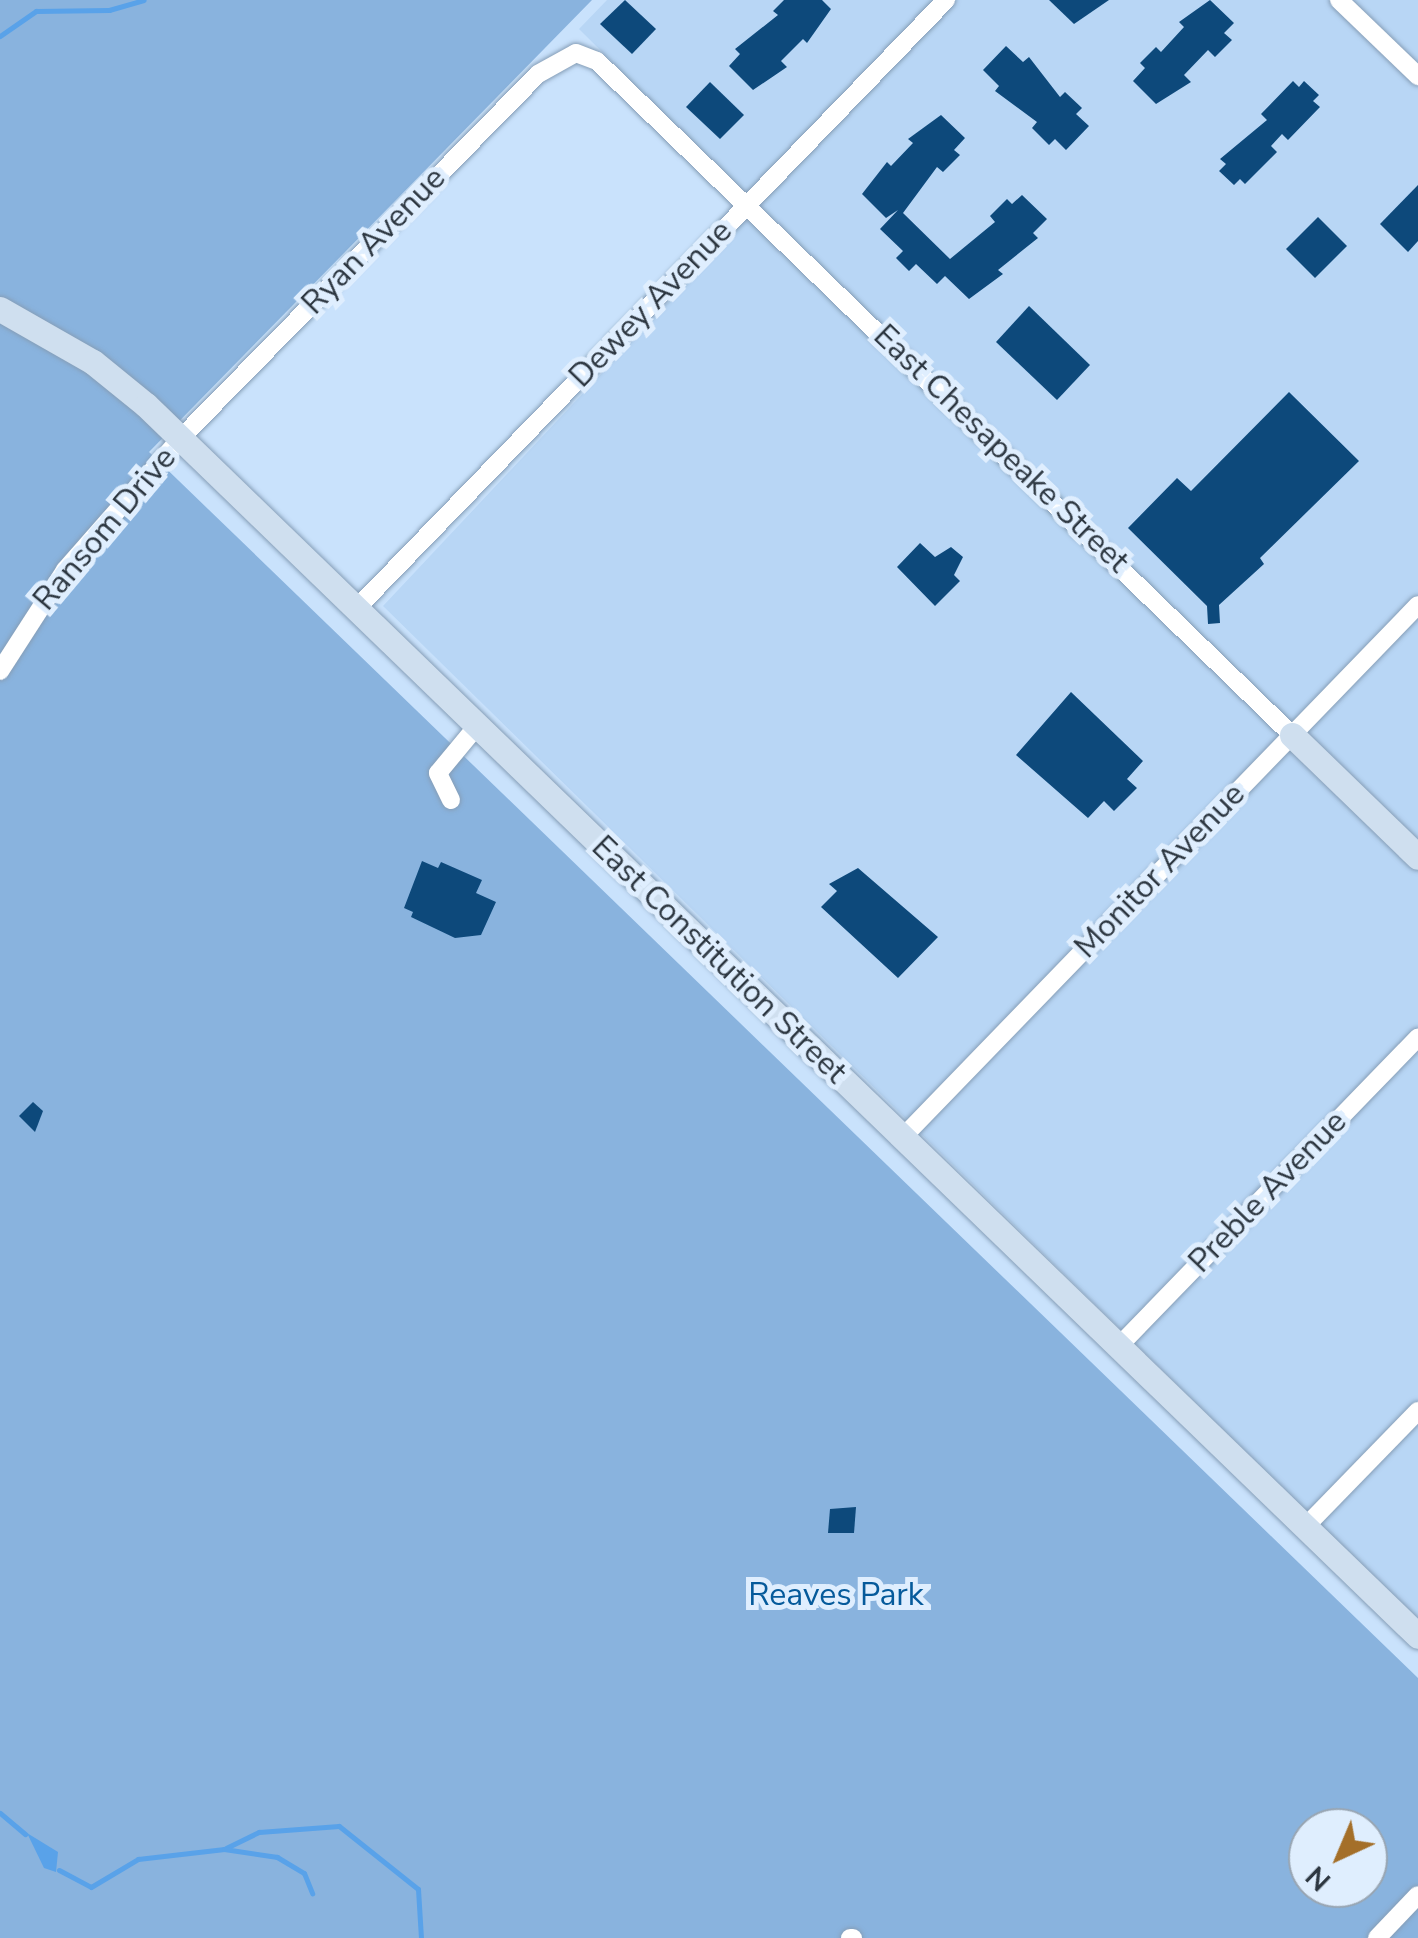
<!DOCTYPE html>
<style>
body{margin:0}
#map{position:relative;width:1418px;height:1938px;overflow:hidden;background:#c9e2fc;font-family:"Nunito Sans",sans-serif}
div>[style]{position:absolute}
.built>*{inset:0;background:#b8d6f5}
.green>*{inset:0;background:#89b3de}
.water>*{inset:0;background:#59a2e9}
.stream>*{height:5px;margin:-2.5px;padding:0 2.5px;transform-origin:2.5px;border-radius:2.5px;background:#59a2e9}
.building>*{inset:0;background:#0d497b}
.roads{filter:drop-shadow(0 0 2px #869eb7) drop-shadow(0 0 2px #869eb7)}
.street>*{height:18px;margin:-9px;padding:0 9px;transform-origin:9px;border-radius:9px;background:#fff}
.secondary>*{height:25px;margin:-12.5px;padding:0 12.5px;transform-origin:12.5px;border-radius:12.5px;background:#cfdfef}
span{translate:-50% -50%;white-space:nowrap;text-align:center;line-height:1.15;-webkit-text-stroke:10px #dfeefe;paint-order:stroke}
.street-label{font-size:32px;color:#2d3741}
.park-label{font-size:32px;color:#055a9b}
.north{position:absolute;left:1288px;top:1808px;width:100px;height:100px;box-sizing:border-box;background:#dfeefe;border:2px solid #98a5b2;border-radius:50%;rotate:224deg;font-size:28px;font-weight:700;line-height:40px;text-align:center;color:#2d3741}
.north::after{content:'';display:block;margin:auto;width:35px;height:45px;background:#a46f29;clip-path:polygon(50% 0,100% 100%,50% 72%,0 100%)}
</style>
<div id="map">
<div class="built">
<div style="clip-path:polygon(607px 0,1418px 0,1418px 1621px,383px 606px,758px 207px,579px 29px)"></div>
</div>
<div class="green">
<div style="clip-path:polygon(evenodd,0 0,592px 0,149px 452px,1418px 1678px,1418px 1938px,0 1938px,0 0,1308px 1828px,1368px 1828px,1368px 1888px,1308px 1888px,1308px 1828px)"></div>
</div>
<div class="water">
<div style="clip-path:polygon(27px 1833px,58px 1852px,56px 1872px,44px 1868px)"></div>
</div>
<div class="stream">
<div style="left:0;top:36px;width:44px;rotate:-34.8deg"></div>
<div style="left:36px;top:11px;width:73px;rotate:-0.8deg"></div>
<div style="left:109px;top:10px;width:36px;rotate:-16deg"></div>
<div style="left:0;top:1813px;width:33px;rotate:40deg"></div>
<div style="left:226px;top:1848px;width:37px;rotate:-26deg"></div>
<div style="left:259px;top:1832px;width:80px;rotate:-4.3deg"></div>
<div style="left:339px;top:1826px;width:101px;rotate:38.6deg"></div>
<div style="left:418px;top:1889px;width:49px;rotate:86.5deg"></div>
<div style="left:59px;top:1870px;width:36px;rotate:28deg"></div>
<div style="left:91px;top:1887px;width:55px;rotate:-30.8deg"></div>
<div style="left:138px;top:1859px;width:87px;rotate:-6.6deg"></div>
<div style="left:224px;top:1849px;width:54px;rotate:8.6deg"></div>
<div style="left:277px;top:1857px;width:31px;rotate:31deg"></div>
<div style="left:304px;top:1873px;width:22px;rotate:68deg"></div>
</div>
<div class="building">
<div style="clip-path:polygon(625px 0,656px 29px,632px 54px,600px 24px)"></div>
<div style="clip-path:polygon(784px 0,822px 0,831px 9px,807px 43px,803px 39px,781px 61px,787px 67px,753px 90px,729px 66px,740px 54px,735px 49px,778px 15px,773px 11px)"></div>
<div style="clip-path:polygon(1049px 0,1109px 0,1074px 24px)"></div>
<div style="clip-path:polygon(1210px 0,1234px 23px,1224px 33px,1232px 40px,1215px 57px,1208px 50px,1184px 75px,1191px 82px,1156px 104px,1133px 81px,1145px 68px,1140px 63px,1156px 47px,1161px 52px,1184px 27px,1179px 22px)"></div>
<div style="clip-path:polygon(1006px 46px,1023px 62px,1029px 57px,1060px 97px,1065px 92px,1082px 108px,1076px 114px,1089px 126px,1066px 150px,1055px 139px,1049px 145px,1032px 128px,1037px 122px,995px 91px,999px 86px,983px 70px)"></div>
<div style="clip-path:polygon(1293px 81px,1299px 87px,1304px 81px,1319px 95px,1313px 101px,1320px 107px,1288px 140px,1282px 134px,1271px 146px,1277px 152px,1245px 184px,1240px 179px,1234px 185px,1219px 171px,1226px 164px,1220px 159px,1267px 120px,1261px 114px)"></div>
<div style="clip-path:polygon(710px 82px,744px 115px,720px 139px,686px 107px)"></div>
<div style="clip-path:polygon(941px 115px,965px 138px,954px 150px,960px 155px,943px 172px,937px 167px,903px 213px,950px 259px,995px 222px,990px 216px,1007px 199px,1012px 204px,1022px 195px,1047px 219px,1033px 233px,1038px 238px,998px 270px,1003px 274px,969px 299px,945px 276px,937px 284px,916px 264px,909px 271px,896px 258px,903px 251px,880px 229px,898px 210px,886px 218px,862px 194px,887px 162px,891px 166px,913px 143px,908px 139px)"></div>
<div style="clip-path:polygon(1418px 185px,1418px 241px,1408px 252px,1380px 224px)"></div>
<div style="clip-path:polygon(1318px 217px,1347px 246px,1315px 278px,1286px 249px)"></div>
<div style="clip-path:polygon(1029px 306px,1090px 365px,1057px 400px,996px 342px)"></div>
<div style="clip-path:polygon(1289px 392px,1359px 461px,1260px 558px,1264px 564px,1219px 605px,1220px 623px,1208px 624px,1207px 606px,1128px 528px,1177px 478px,1191px 491px)"></div>
<div style="clip-path:polygon(920px 543px,935px 557px,951px 547px,963px 557px,954px 575px,960px 581px,935px 606px,897px 567px)"></div>
<div style="clip-path:polygon(1071px 692px,1143px 761px,1127px 779px,1137px 788px,1114px 811px,1104px 801px,1088px 818px,1016px 755px)"></div>
<div style="clip-path:polygon(422px 861px,438px 868px,441px 862px,482px 880px,476px 893px,496px 902px,481px 935px,455px 938px,411px 917px,413px 912px,404px 908px)"></div>
<div style="clip-path:polygon(858px 868px,938px 937px,898px 978px,821px 907px,837px 891px,829px 884px)"></div>
<div style="clip-path:polygon(33px 1102px,43px 1111px,35px 1132px,19px 1116px)"></div>
<div style="clip-path:polygon(856px 1507px,854px 1533px,828px 1533px,830px 1509px)"></div>
</div>
<div class="roads">
<div class="street">
<div style="left:1339px;top:0;width:110px;rotate:43.9deg"></div>
<div style="left:356px;top:609px;width:848px;rotate:-45.91deg"></div>
<div style="left:0;top:671px;width:120px;rotate:-57.2deg"></div>
<div style="left:65px;top:570px;width:174px;rotate:-48.7deg"></div>
<div style="left:180px;top:439px;width:511px;rotate:-45.55deg"></div>
<div style="left:538px;top:74px;width:43px;rotate:-28.9deg"></div>
<div style="left:576px;top:53px;width:22px;rotate:21deg"></div>
<div style="left:597px;top:61px;width:968px;rotate:44.12deg"></div>
<div style="left:451px;top:800px;width:30px;rotate:-116deg"></div>
<div style="left:438px;top:773px;width:61px;rotate:-50.3deg"></div>
<div style="left:903px;top:1137px;width:740px;rotate:-45.93deg"></div>
<div style="left:1118px;top:1347px;width:431px;rotate:-45.9deg"></div>
<div style="left:1305px;top:1527px;width:162px;rotate:-45.8deg"></div>
<div style="left:850px;top:1938px;width:3px"></div>
<div style="left:1377px;top:1938px;width:59px;rotate:-46.4deg"></div>
</div>
<div class="secondary">
<div style="left:0;top:309px;width:107px;rotate:29.7deg"></div>
<div style="left:93px;top:362px;width:68px;rotate:39.1deg"></div>
<div style="left:146px;top:405px;width:1770px;rotate:44.06deg"></div>
<div style="left:1292px;top:735px;width:175px;rotate:44.1deg"></div>
</div>
</div>
<div class="street-label">
<span style="left:374px;top:241px;rotate:-46deg">Ryan Avenue</span>
<span style="left:651px;top:304px;rotate:-46deg">Dewey Avenue</span>
<span style="left:1001px;top:449px;rotate:44deg">East Chesapeake Street</span>
<span style="left:105px;top:529px;rotate:-50deg">Ransom Drive</span>
<span style="left:1160px;top:871px;rotate:-46deg">Monitor Avenue</span>
<span style="left:719px;top:960px;rotate:44deg">East Constitution Street</span>
<span style="left:1268px;top:1192px;rotate:-46deg">Preble Avenue</span>
</div>
<div class="park-label">
<span style="left:836px;top:1595px">Reaves Park</span>
</div>
<div class="north">N</div>
</div>
